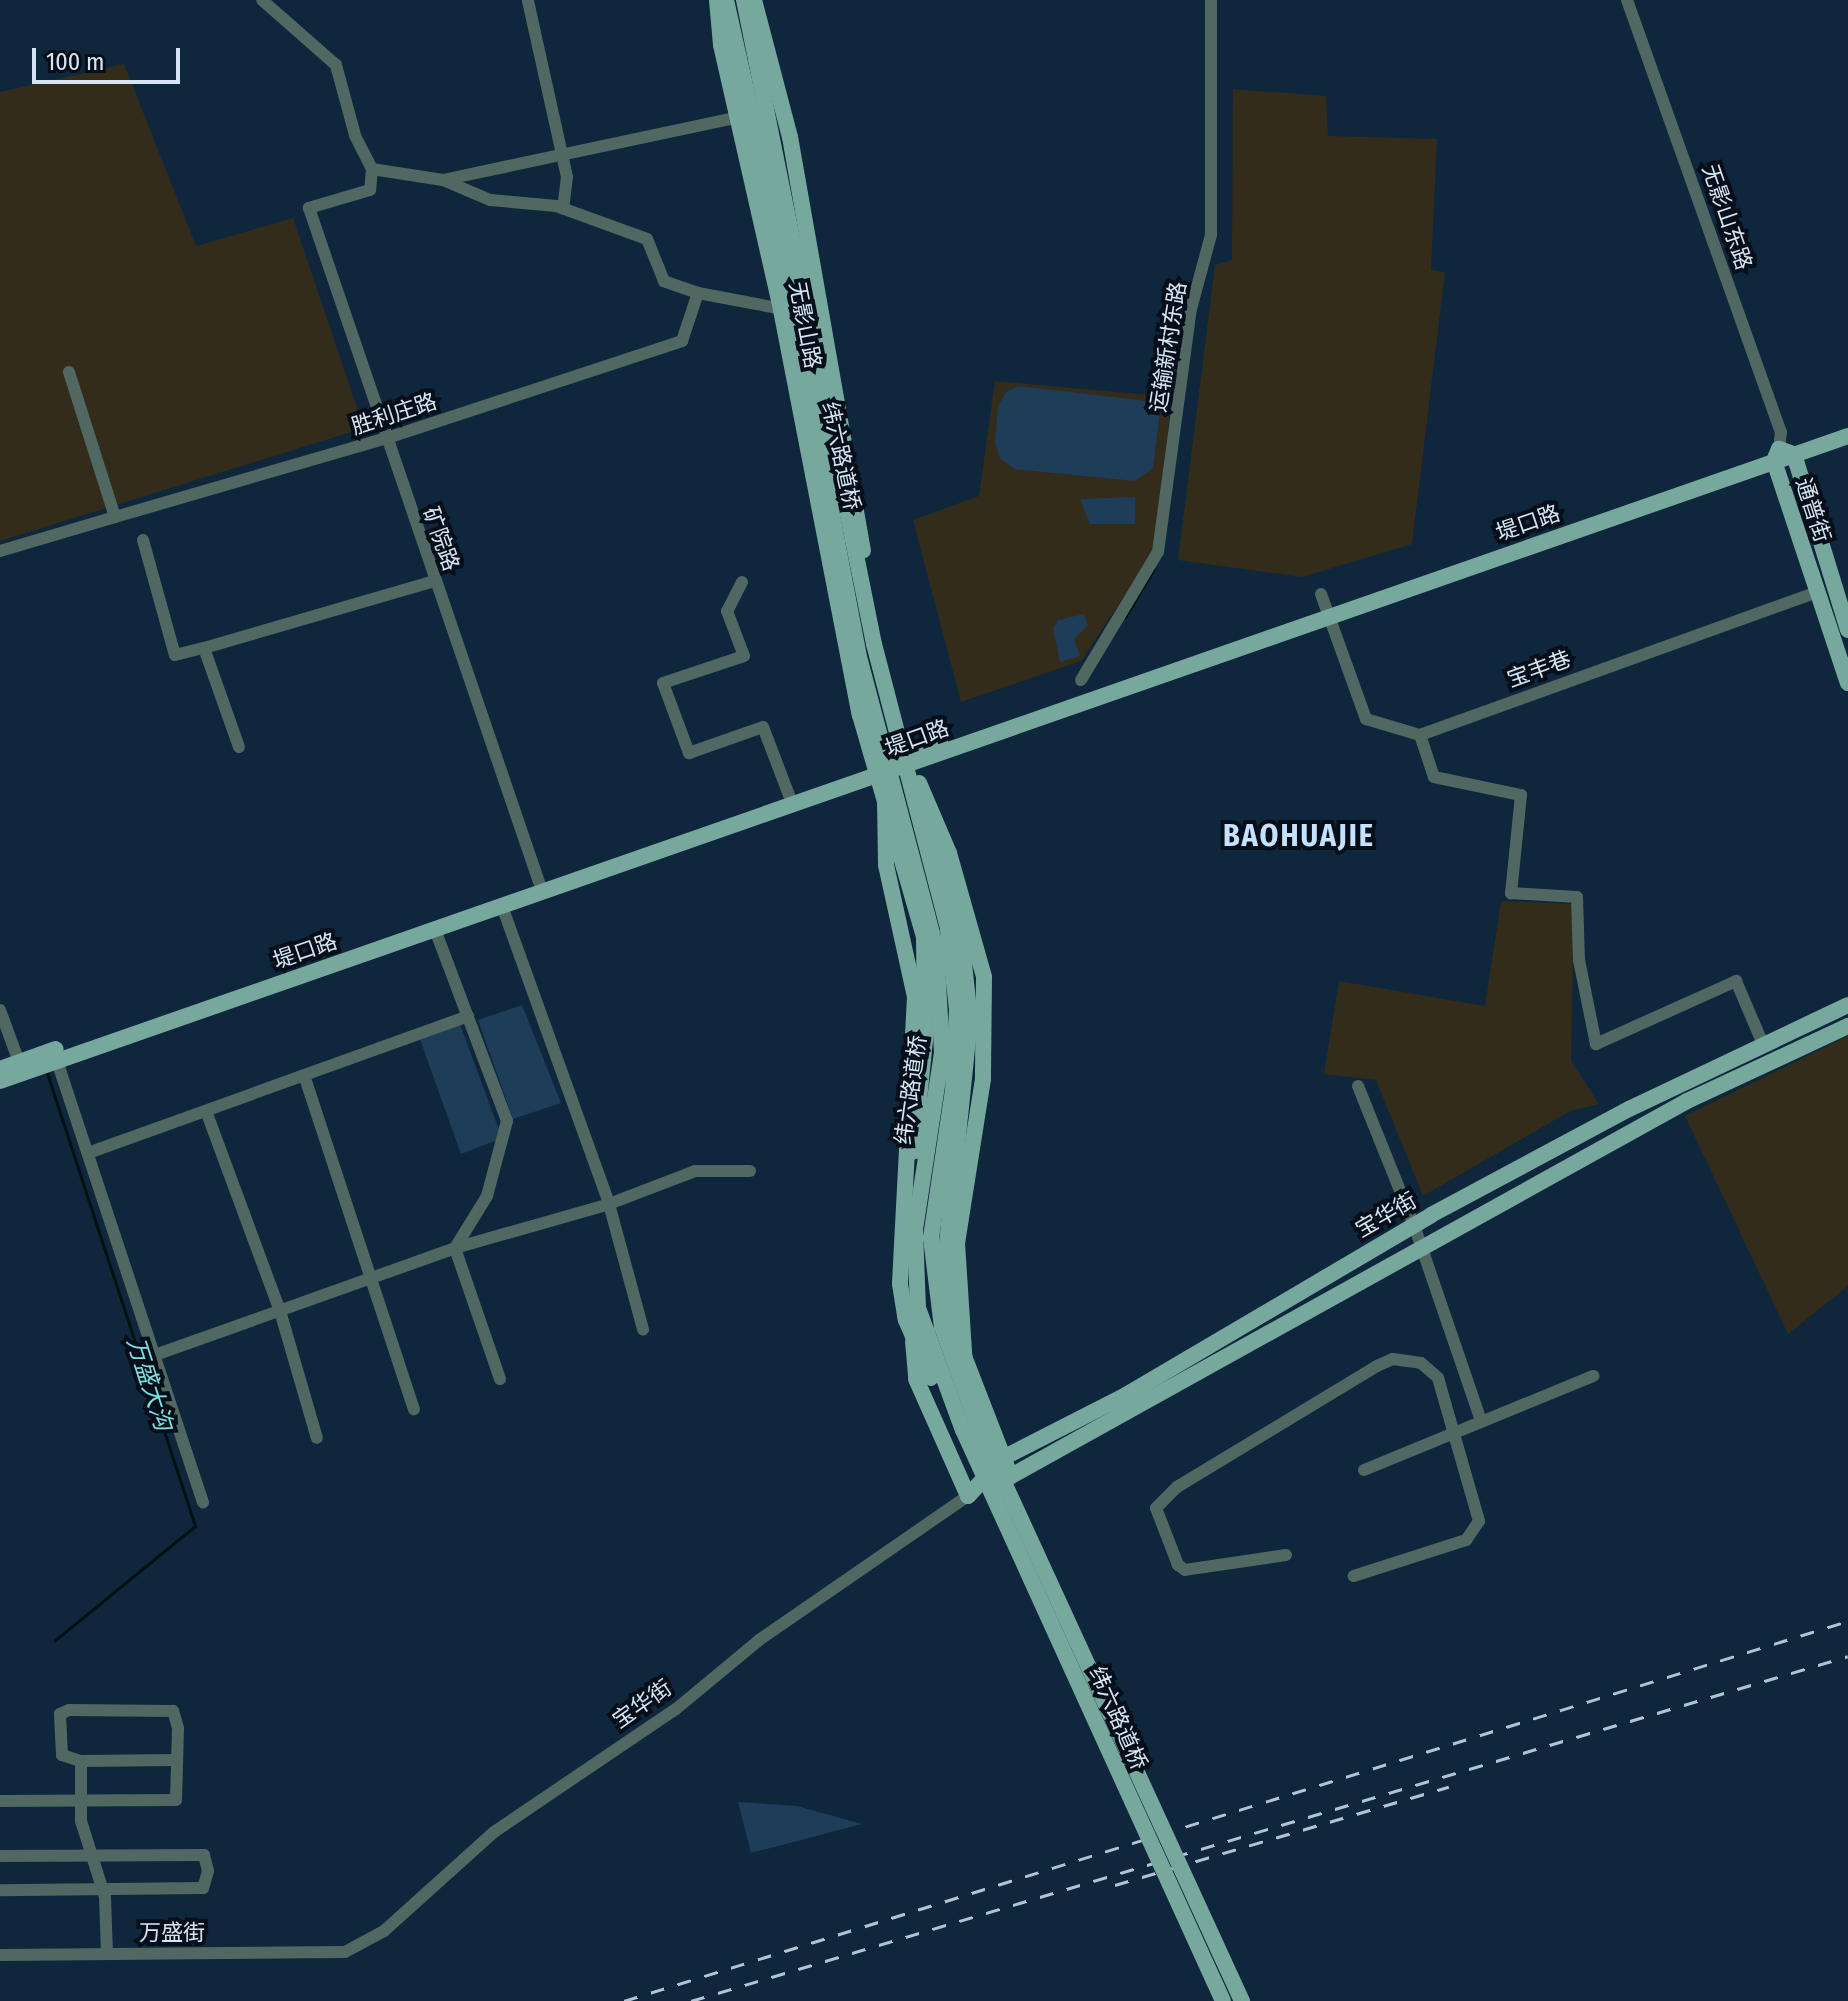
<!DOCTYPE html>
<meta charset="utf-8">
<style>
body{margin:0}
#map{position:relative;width:1848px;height:2001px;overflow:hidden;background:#0f273c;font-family:"Fira Sans Condensed","Noto Sans SC",sans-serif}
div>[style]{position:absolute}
.education>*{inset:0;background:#332c1b}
.green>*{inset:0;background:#1d3d59}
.stream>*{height:3px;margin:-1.5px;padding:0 1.5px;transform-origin:1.5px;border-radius:1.5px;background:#011112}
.minor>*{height:12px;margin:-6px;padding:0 6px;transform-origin:6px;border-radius:6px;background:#506762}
.major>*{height:16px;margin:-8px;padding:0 8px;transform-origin:8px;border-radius:8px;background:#77a89e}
.rail>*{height:3px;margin-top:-1.5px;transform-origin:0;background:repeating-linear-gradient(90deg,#b3c3d2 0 14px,transparent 0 28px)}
.major-bridge>*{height:16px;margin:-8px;padding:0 8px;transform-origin:8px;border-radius:8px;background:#77a89e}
span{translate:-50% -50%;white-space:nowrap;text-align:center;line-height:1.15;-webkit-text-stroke:8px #060f19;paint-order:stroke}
.street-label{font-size:22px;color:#d7e5f3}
.water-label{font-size:24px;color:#7ee0e2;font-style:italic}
.district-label{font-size:30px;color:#c4e2fe;font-weight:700;letter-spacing:2px}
.scale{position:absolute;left:32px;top:48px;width:148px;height:36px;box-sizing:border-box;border:4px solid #d7e5f3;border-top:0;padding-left:10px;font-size:24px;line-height:28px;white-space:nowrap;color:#d7e5f3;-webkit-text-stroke:6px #060f19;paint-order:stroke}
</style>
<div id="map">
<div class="education">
<div style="clip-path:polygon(124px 64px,196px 246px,293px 218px,364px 428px,0 541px,0 92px)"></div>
<div style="clip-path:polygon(1233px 89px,1326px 96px,1328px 136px,1437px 139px,1431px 270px,1445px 272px,1412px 544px,1302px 577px,1178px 560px,1215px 265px,1232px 260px)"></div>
<div style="clip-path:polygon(995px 381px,1172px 397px,1154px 551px,1081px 661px,961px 702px,913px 520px,979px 496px)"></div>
<div style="clip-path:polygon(1501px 901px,1574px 904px,1571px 1061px,1599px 1104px,1570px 1111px,1423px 1196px,1376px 1080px,1324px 1074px,1339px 981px,1485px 1006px)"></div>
<div style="clip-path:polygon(1848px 1036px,1848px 1286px,1788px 1334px,1685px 1116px)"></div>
</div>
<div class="green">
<div style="clip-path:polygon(1018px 386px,1156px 402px,1160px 411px,1153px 468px,1135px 481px,1014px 469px,1000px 458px,995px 442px,998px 406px,1006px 392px)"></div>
<div style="clip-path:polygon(1135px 497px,1135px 524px,1090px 524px,1080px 499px)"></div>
<div style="clip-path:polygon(1084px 614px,1088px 625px,1074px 639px,1080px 656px,1060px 662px,1053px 629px,1058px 620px)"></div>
<div style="clip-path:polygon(522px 1005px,561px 1103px,513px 1119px,478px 1020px)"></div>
<div style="clip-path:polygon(458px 1019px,502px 1138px,461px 1154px,418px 1034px)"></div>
<div style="clip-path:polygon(738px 1802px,797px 1806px,862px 1824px,751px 1853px)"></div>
</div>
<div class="stream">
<div style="left:1125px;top:617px;width:56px;rotate:-58.9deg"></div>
<div style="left:46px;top:1070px;width:480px;rotate:71.9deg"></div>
<div style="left:195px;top:1526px;width:181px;rotate:140.8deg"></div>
</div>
<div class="minor">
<div style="left:1627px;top:0;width:459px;rotate:70.4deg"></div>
<div style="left:1781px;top:432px;width:17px;rotate:97deg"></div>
<div style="left:528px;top:1px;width:180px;rotate:77.5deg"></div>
<div style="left:567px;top:177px;width:32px;rotate:97deg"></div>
<div style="left:372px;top:169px;width:21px;rotate:95deg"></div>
<div style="left:370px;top:190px;width:64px;rotate:163.6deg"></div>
<div style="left:309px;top:208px;width:712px;rotate:71.16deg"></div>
<div style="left:443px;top:180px;width:299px;rotate:-12deg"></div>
<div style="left:698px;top:293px;width:92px;rotate:10.7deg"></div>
<div style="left:69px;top:372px;width:152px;rotate:72.4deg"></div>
<div style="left:115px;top:517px;width:280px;rotate:-16.2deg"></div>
<div style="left:384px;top:439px;width:314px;rotate:-18.2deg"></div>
<div style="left:682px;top:341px;width:51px;rotate:-71.6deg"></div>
<div style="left:698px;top:293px;width:36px;rotate:-161deg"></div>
<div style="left:664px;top:281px;width:45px;rotate:-112deg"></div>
<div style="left:647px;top:239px;width:97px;rotate:-160.1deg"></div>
<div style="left:556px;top:206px;width:66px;rotate:-174.8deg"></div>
<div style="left:490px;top:200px;width:51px;rotate:-156.9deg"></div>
<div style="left:443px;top:180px;width:72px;rotate:-171.2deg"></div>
<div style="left:372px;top:169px;width:38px;rotate:-117deg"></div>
<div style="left:355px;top:135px;width:73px;rotate:-105.2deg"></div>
<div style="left:336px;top:65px;width:98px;rotate:-138.7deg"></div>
<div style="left:143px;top:540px;width:119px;rotate:74.5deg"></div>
<div style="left:175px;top:655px;width:30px;rotate:-14deg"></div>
<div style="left:0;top:551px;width:120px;rotate:-16.5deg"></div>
<div style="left:742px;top:582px;width:33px;rotate:117deg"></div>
<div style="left:727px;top:611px;width:48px;rotate:69.3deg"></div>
<div style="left:744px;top:656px;width:85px;rotate:161.6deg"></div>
<div style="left:663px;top:683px;width:75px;rotate:69.6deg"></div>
<div style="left:689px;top:753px;width:78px;rotate:-19.4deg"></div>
<div style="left:763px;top:727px;width:73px;rotate:69.1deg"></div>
<div style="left:1321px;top:594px;width:133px;rotate:70.2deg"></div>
<div style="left:1366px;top:719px;width:56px;rotate:16.5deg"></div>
<div style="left:1420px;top:735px;width:422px;rotate:-19.8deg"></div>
<div style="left:1081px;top:680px;width:149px;rotate:-59deg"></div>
<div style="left:1158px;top:552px;width:245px;rotate:-82.3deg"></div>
<div style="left:1191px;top:309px;width:77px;rotate:-74.9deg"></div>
<div style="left:1211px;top:235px;width:235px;rotate:-90deg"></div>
<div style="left:1420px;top:735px;width:44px;rotate:71.6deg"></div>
<div style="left:1434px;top:777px;width:89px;rotate:11.7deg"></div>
<div style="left:1521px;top:795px;width:99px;rotate:95.8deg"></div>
<div style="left:1511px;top:893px;width:66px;rotate:3.5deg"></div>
<div style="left:1577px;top:897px;width:63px;rotate:88.2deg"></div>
<div style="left:1579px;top:960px;width:86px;rotate:78.6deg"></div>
<div style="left:1596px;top:1044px;width:154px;rotate:-24.2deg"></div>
<div style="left:1736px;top:981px;width:69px;rotate:66.8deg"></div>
<div style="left:239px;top:747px;width:105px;rotate:-109.5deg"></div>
<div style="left:204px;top:648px;width:240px;rotate:-16.2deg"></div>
<div style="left:502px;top:906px;width:317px;rotate:70.2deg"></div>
<div style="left:609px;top:1204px;width:130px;rotate:74.8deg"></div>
<div style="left:0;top:1010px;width:55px;rotate:69.9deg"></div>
<div style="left:57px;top:1061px;width:465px;rotate:71.7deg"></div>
<div style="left:304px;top:1075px;width:352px;rotate:71.8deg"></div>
<div style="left:1358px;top:1086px;width:150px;rotate:68.1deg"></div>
<div style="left:1414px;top:1225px;width:207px;rotate:71.1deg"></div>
<div style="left:206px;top:1111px;width:213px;rotate:69.7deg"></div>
<div style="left:280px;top:1311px;width:132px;rotate:73.8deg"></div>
<div style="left:88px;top:1153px;width:404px;rotate:-19.8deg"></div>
<div style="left:155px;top:1355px;width:319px;rotate:-19.6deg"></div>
<div style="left:455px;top:1248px;width:61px;rotate:-58.4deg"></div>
<div style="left:487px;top:1196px;width:78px;rotate:-75.1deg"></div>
<div style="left:507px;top:1121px;width:205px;rotate:-110.6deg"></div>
<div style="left:500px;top:1379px;width:139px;rotate:-109deg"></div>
<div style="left:455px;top:1248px;width:160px;rotate:-15.9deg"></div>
<div style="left:609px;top:1204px;width:92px;rotate:-21deg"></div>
<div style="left:695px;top:1171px;width:55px"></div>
<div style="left:1364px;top:1470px;width:248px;rotate:-22.3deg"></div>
<div style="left:1286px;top:1555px;width:102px;rotate:171.6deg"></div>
<div style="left:1185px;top:1570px;width:9px;rotate:-144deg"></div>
<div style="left:1178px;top:1565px;width:61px;rotate:-111.1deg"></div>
<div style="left:1156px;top:1508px;width:30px;rotate:-45deg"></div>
<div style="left:1177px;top:1487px;width:234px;rotate:-31.2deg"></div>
<div style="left:1377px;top:1366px;width:17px;rotate:-24deg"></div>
<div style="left:1393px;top:1359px;width:28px;rotate:8deg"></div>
<div style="left:1421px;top:1363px;width:23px;rotate:41deg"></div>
<div style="left:1438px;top:1378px;width:149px;rotate:74deg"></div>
<div style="left:1479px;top:1521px;width:23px;rotate:124deg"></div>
<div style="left:1466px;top:1540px;width:118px;rotate:162.2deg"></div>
<div style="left:81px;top:1761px;width:60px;rotate:90deg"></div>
<div style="left:81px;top:1821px;width:80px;rotate:72.5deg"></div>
<div style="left:105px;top:1897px;width:57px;rotate:88deg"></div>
<div style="left:0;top:1801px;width:176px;rotate:-0.3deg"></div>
<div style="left:176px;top:1800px;width:72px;rotate:-88.4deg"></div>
<div style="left:178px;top:1728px;width:18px;rotate:-106deg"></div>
<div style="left:173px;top:1711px;width:104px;rotate:-179.4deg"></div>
<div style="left:69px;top:1710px;width:10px;rotate:156deg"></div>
<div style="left:60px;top:1714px;width:41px;rotate:87.2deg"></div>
<div style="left:62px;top:1755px;width:20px;rotate:18deg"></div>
<div style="left:81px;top:1761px;width:95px;rotate:-0.6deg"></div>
<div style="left:0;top:1856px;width:204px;rotate:-0.3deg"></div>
<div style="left:204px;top:1855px;width:16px;rotate:76deg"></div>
<div style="left:208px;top:1871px;width:18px;rotate:106deg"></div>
<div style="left:203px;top:1888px;width:203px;rotate:179.4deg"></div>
<div style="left:0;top:1955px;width:345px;rotate:-0.5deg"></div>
<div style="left:345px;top:1952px;width:44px;rotate:-28.3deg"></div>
<div style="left:384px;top:1931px;width:148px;rotate:-42deg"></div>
<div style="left:494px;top:1832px;width:220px;rotate:-34.1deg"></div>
<div style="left:676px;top:1709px;width:108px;rotate:-39.7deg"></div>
<div style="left:759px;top:1640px;width:254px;rotate:-34.6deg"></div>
</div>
<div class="major">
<div style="left:717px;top:0;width:45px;rotate:84.9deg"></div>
<div style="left:721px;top:45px;width:272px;rotate:77.2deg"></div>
<div style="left:781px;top:310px;width:413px;rotate:79deg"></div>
<div style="left:860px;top:715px;width:231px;rotate:73.9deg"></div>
<div style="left:924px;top:937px;width:103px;rotate:89.4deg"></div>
<div style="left:925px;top:1040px;width:112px;rotate:95.7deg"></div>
<div style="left:754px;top:0;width:142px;rotate:75.3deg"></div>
<div style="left:790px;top:137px;width:420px;rotate:80deg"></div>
<div style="left:1848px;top:630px;width:174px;rotate:-107.1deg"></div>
<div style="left:1797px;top:464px;width:11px;rotate:-112deg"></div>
<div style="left:1793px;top:454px;width:15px;rotate:-160deg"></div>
<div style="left:1779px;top:449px;width:13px;rotate:113deg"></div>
<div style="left:1774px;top:461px;width:234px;rotate:71.6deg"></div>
<div style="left:890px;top:759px;width:53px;rotate:-18.8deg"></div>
<div style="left:932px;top:826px;width:103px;rotate:74.2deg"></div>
<div style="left:960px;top:925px;width:96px;rotate:84deg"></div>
<div style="left:970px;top:1020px;width:233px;rotate:95.9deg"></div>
<div style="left:946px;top:1252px;width:68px;rotate:86.6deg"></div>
<div style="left:950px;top:1320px;width:168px;rotate:68.8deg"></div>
<div style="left:0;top:1069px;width:59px;rotate:-19.7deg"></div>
<div style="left:0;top:1081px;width:1957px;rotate:-19.24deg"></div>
<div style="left:913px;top:1341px;width:38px;rotate:85deg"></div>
<div style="left:916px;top:1379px;width:128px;rotate:66deg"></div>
<div style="left:1002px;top:1481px;width:783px;rotate:-29.02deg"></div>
<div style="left:1687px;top:1101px;width:178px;rotate:-25deg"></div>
<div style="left:968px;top:1496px;width:52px;rotate:-47.4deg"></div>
<div style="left:1003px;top:1458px;width:138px;rotate:-27.1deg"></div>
<div style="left:1126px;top:1395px;width:354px;rotate:-30.5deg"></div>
<div style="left:1431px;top:1215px;width:225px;rotate:-28.2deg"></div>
<div style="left:1629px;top:1109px;width:242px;rotate:-25.4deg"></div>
</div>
<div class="rail">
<div style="left:1115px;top:1885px;width:348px;rotate:-16.4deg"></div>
<div style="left:624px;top:2001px;width:1282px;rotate:-17.25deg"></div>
<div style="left:691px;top:2001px;width:1207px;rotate:-16.6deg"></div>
</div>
<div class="major-bridge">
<div style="left:726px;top:0;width:238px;rotate:77.4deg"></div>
<div style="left:778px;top:232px;width:429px;rotate:79.2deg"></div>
<div style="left:858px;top:653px;width:305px;rotate:75.2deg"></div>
<div style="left:936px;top:948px;width:105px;rotate:86.7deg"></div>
<div style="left:942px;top:1053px;width:179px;rotate:98.7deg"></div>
<div style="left:915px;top:1230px;width:78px;rotate:87.8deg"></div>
<div style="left:918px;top:1308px;width:130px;rotate:69.8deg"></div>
<div style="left:963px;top:1430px;width:627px;rotate:65.52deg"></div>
<div style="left:744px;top:0;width:657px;rotate:78.59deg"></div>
<div style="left:874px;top:644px;width:294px;rotate:75.4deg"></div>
<div style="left:948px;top:929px;width:81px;rotate:83.6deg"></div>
<div style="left:957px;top:1009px;width:81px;rotate:92.8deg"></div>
<div style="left:953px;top:1090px;width:150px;rotate:98.5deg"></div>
<div style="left:931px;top:1238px;width:90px;rotate:83deg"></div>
<div style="left:942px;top:1327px;width:105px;rotate:70deg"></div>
<div style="left:978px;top:1426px;width:633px;rotate:65.34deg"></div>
<div style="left:919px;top:783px;width:76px;rotate:66.8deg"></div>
<div style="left:949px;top:853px;width:129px;rotate:74.2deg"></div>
<div style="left:984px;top:977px;width:102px;rotate:90.6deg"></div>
<div style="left:983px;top:1079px;width:166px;rotate:99deg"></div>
<div style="left:957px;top:1243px;width:123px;rotate:86.3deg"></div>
<div style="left:885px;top:799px;width:66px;rotate:89.1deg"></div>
<div style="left:886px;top:865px;width:135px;rotate:77.6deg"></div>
<div style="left:915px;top:997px;width:287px;rotate:93deg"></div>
<div style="left:900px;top:1284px;width:36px;rotate:81deg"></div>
<div style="left:906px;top:1320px;width:63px;rotate:66.7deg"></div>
</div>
<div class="street-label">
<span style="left:1727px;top:217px;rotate:71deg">无影山东路</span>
<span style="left:805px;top:325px;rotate:79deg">无影山路</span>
<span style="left:1168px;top:347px;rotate:-81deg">运输新村东路</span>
<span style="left:394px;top:414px;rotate:-18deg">胜利庄路</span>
<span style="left:841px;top:456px;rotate:78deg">纬六路道桥</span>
<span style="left:1813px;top:510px;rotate:72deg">通普街</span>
<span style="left:1528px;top:523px;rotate:-19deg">堤口路</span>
<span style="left:441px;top:539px;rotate:70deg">矿院路</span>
<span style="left:1539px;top:669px;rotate:-20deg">宝丰巷</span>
<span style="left:917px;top:738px;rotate:-20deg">堤口路</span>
<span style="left:305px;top:951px;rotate:-19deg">堤口路</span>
<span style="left:911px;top:1090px;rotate:-82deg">纬六路道桥</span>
<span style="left:1386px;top:1215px;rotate:-30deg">宝华街</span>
<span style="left:642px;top:1704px;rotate:-35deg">宝华街</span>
<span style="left:1118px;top:1718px;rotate:66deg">纬六路道桥</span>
<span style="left:172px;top:1933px">万盛街</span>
</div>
<div class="water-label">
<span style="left:149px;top:1384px;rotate:72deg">万盛大沟</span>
</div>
<div class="district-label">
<span style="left:1299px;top:836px">BAOHUAJIE</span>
</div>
<div class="scale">100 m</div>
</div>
